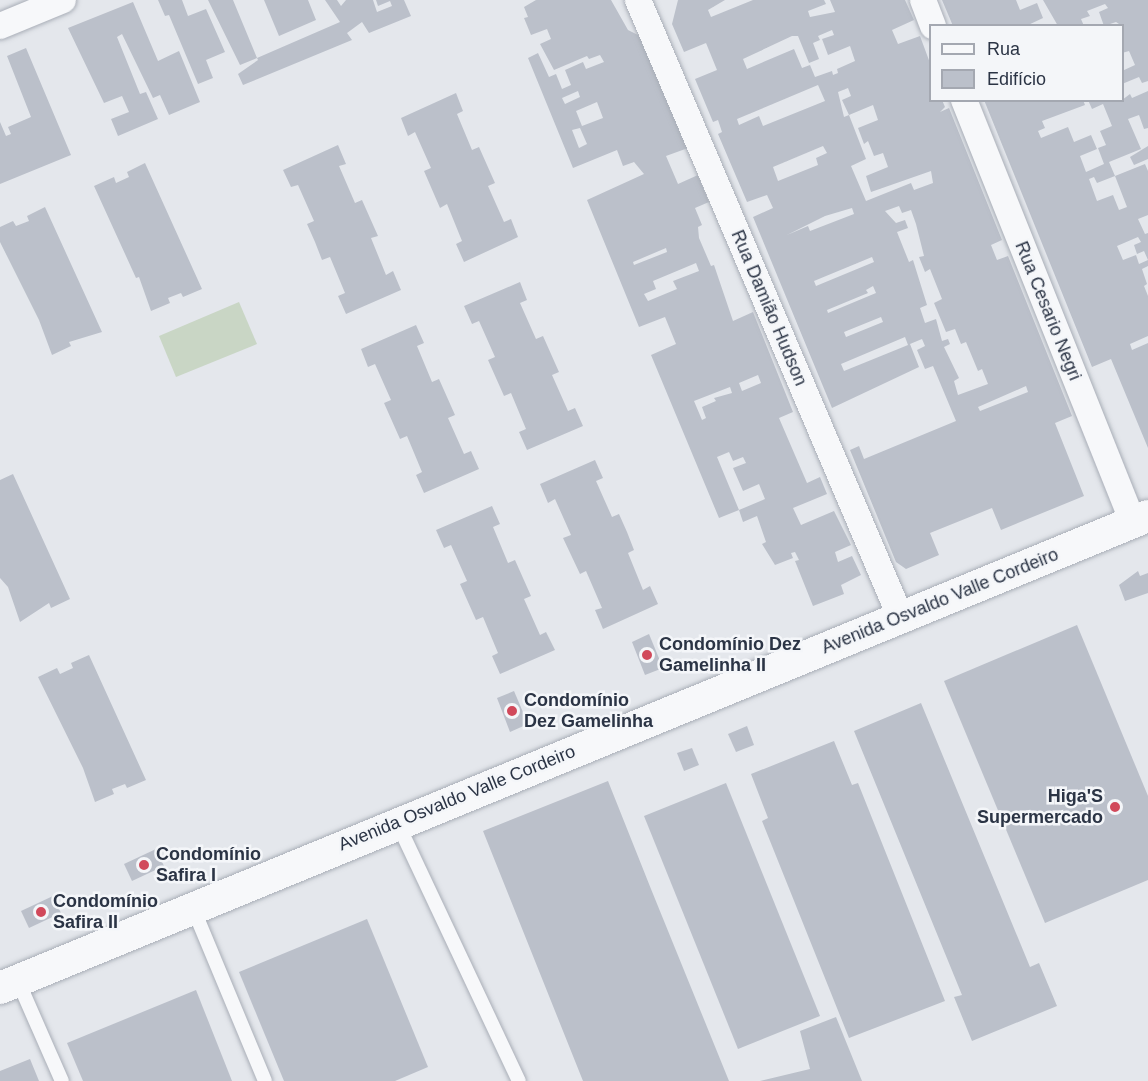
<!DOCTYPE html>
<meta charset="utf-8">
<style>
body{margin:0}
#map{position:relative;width:1148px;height:1081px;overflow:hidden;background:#e4e7ec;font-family:Arial,sans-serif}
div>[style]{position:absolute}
.green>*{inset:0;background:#c9d6c5}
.building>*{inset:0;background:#bbc0ca}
.roads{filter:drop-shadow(0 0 2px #a9aeb7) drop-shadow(0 0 2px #a9aeb7)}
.service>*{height:14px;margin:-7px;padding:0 7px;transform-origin:7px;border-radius:7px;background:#f7f8fa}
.minor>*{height:26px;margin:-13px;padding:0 13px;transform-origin:13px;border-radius:13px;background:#f7f8fa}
.tertiary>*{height:32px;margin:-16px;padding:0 16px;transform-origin:16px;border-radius:16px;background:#f7f8fa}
.dots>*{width:16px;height:16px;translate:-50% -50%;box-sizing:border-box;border:3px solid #f4f6f9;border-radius:50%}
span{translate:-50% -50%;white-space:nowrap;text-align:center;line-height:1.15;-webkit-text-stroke:5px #f4f6f9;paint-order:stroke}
.street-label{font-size:18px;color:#2b3445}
.poi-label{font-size:18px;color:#2b3445;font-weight:700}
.left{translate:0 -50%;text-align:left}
.right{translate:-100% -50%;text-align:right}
.legend{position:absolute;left:929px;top:24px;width:195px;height:78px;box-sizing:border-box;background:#f4f6f9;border:2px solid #a4a8b1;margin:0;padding:8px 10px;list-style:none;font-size:18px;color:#2b3445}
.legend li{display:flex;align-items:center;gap:12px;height:30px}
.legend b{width:30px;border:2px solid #a4a8b1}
</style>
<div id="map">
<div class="green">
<div style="clip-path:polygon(239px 302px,257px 344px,176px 377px,159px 336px)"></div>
</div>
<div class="building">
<div style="clip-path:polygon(158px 0,182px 0,188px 16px,206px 9px,225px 52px,206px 60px,213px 78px,198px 84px,169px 15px,165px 16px)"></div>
<div style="clip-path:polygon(208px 0,233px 0,257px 58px,340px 22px,325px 0,337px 0,341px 6px,346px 0,373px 0,377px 12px,392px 6px,390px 1px,378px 6px,376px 0,404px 0,411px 16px,369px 33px,362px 22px,347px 33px,352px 40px,243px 85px,238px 74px,258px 60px,257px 58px,240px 65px)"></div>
<div style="clip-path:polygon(264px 0,308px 0,316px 20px,279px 36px)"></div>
<div style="clip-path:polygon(evenodd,536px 0,611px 0,628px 30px,642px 37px,688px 148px,666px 156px,678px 184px,698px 175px,709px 202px,695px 208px,702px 225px,698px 227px,699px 238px,711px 266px,714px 265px,733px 321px,753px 312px,793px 412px,779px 418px,807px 483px,820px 477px,827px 494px,793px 508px,801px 525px,834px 511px,851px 545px,835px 552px,838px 562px,852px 556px,861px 575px,841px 585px,844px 594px,813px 606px,795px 561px,799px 560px,795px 552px,791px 553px,793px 558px,775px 565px,762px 544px,766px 542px,757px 516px,743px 522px,739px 510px,765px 499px,759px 484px,743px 491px,733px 468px,746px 463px,743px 457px,733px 461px,729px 452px,717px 457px,739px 510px,719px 518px,651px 355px,676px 344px,665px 317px,639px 327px,587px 200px,644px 174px,634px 162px,623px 166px,617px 150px,573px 168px,528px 58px,538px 53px,549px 77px,556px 74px,562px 89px,571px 85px,565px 70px,583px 62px,586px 69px,604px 62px,600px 55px,589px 59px,587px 56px,554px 70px,540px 44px,551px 39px,547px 29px,531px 35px,524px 18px,528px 17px,524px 7px,536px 0,578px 91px,580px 97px,565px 104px,562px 98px,578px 91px,536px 0,597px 102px,603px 118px,582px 126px,576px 111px,597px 102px,536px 0,580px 128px,587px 144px,579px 148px,572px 130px,580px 128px,536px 0,666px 248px,667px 252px,634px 265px,633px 262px,666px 248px,536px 0,696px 263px,699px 271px,673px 281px,677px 289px,648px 301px,644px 294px,656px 289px,653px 281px,696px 263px,536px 0,758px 375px,761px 383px,742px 391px,739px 383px,758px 375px,536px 0,730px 387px,732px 393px,714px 398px,716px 401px,702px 407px,706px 418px,702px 420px,694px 401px,730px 387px)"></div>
<div style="clip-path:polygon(evenodd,678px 0,725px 0,708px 10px,711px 17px,753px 0,824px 0,826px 4px,808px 11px,810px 17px,835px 12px,830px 0,905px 0,914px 20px,892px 30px,898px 44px,920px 36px,930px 63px,930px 100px,942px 100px,945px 107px,940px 112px,949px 108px,1002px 240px,991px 245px,997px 260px,1008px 256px,1072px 416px,1055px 423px,1084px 496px,1001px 530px,992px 508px,930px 533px,939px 555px,906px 569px,896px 562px,850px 450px,859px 446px,864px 459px,956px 421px,933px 366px,925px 369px,917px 350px,925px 346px,922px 339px,910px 344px,919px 367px,832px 408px,753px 217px,773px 208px,767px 195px,747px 202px,718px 134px,722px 132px,718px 120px,713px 122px,695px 79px,717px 70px,706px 43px,684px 52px,672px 24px,678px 0,832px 30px,834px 35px,822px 39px,828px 55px,850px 46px,855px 61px,837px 69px,838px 73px,833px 75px,832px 71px,815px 77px,810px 65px,802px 68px,794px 49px,747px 69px,743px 59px,792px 36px,798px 36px,809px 63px,819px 59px,813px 43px,820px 40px,818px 36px,832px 30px,678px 0,818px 85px,825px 101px,763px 126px,759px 116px,739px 125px,737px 119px,818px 85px,678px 0,848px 88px,851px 96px,842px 100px,849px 115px,844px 117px,838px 92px,848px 88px,678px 0,873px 105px,878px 120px,858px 128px,864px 144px,868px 141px,874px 156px,883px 153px,888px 167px,866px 176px,871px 192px,931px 171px,933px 183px,914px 190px,911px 183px,866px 201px,851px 166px,866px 159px,849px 115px,873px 105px,678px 0,823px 146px,827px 153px,816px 158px,818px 165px,778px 181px,773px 167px,823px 146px,678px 0,899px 206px,902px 213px,911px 210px,916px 224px,924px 256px,919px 257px,925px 272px,930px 269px,942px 299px,934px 303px,946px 332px,955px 329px,961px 344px,966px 342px,978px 371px,982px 369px,988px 384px,958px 395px,954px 381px,959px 378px,944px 347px,950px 344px,948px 339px,942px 341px,936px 319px,925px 323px,920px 308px,927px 305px,913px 260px,909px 262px,897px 232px,908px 228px,905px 220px,896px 223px,885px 211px,899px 206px,678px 0,852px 208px,854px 214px,810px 231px,808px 226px,787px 235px,825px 216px,852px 208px,678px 0,872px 257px,874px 262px,816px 286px,814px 281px,872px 257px,678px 0,873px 286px,876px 293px,828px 313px,827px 310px,868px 293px,866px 290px,873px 286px,678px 0,881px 317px,883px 322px,846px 337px,844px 332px,881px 317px,678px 0,905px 337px,908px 345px,844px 371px,841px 364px,905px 337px,678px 0,1026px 386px,1028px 392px,980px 411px,978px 407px,1026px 386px)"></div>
<div style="clip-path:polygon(942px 0,1016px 0,1020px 10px,1037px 3px,1043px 18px,1026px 26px,953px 26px)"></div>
<div style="clip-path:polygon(1043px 0,1148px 0,1148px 81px,1142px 83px,1139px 77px,1122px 84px,1122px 71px,1135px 65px,1129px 51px,1122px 53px,1122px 26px,1116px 22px,1104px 26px,1099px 12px,1108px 8px,1105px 4px,1087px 11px,1090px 16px,1081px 19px,1084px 26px,1058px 26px)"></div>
<div style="clip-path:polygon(133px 2px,158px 61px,179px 51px,200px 102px,169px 115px,160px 95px,153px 98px,122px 34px,117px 37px,140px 94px,146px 92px,158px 119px,118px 136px,111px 119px,129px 112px,122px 96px,104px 103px,68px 28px)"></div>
<div style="clip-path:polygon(26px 48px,71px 155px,0 184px,0 122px,6px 136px,11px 134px,8px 127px,31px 117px,7px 56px)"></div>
<div style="clip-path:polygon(1148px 91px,1148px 128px,1144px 129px,1139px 115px,1128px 119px,1141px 149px,1109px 162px,1115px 176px,1097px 183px,1094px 177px,1089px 179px,1097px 201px,1113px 195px,1119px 210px,1127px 207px,1115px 176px,1145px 164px,1148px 171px,1148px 215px,1138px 219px,1145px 234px,1148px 233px,1148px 260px,1144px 251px,1137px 254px,1134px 245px,1141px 242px,1138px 237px,1117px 246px,1123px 260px,1136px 255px,1139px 264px,1148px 260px,1148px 266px,1142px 269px,1147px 284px,1144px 286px,1148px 296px,1148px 336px,1130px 344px,1132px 350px,1148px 343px,1148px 448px,1111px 359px,1092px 367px,984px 100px,1083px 100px,1085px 105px,1042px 121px,1045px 128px,1038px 131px,1041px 138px,1068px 127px,1074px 142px,1091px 135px,1097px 149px,1080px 156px,1086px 172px,1104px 164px,1098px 148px,1106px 145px,1100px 131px,1112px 126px,1103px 104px,1092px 109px,1088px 100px,1122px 100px,1130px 94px,1132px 98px)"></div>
<div style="clip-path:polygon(456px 93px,463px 111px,457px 114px,472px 150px,479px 147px,495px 183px,488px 186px,504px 222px,511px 219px,518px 237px,464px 262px,456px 244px,462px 241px,447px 204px,440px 208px,424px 171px,431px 168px,415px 132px,408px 136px,401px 118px)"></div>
<div style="clip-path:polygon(338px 145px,346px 164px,339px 166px,355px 203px,362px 200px,378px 236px,371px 238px,386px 275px,393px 271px,401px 290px,346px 314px,338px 296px,345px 293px,330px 257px,322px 260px,315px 242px,307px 224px,314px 221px,298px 185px,291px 187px,283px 170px)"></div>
<div style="clip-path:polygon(1148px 146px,1148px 159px,1134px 165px,1130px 157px)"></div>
<div style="clip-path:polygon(145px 163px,202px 289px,183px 297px,181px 293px,168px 298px,170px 303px,151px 311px,139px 277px,136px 278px,94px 186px,114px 177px,116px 183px,129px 177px,127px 172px)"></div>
<div style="clip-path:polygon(45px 207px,102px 332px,69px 342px,71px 346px,52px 355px,39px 320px,0 242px,0 227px,13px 221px,16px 226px,29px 221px,27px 216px)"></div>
<div style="clip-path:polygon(520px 282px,527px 300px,520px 303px,536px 339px,543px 336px,559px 372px,552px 375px,568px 411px,575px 408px,583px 426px,527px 450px,519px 432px,526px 429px,511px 393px,504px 396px,488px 360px,495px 357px,479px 321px,472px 324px,464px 306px)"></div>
<div style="clip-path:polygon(416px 325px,424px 343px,417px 346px,432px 382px,439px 379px,455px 415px,448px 418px,464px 454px,471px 451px,479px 469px,424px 493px,416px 475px,422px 472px,407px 436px,400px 439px,384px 403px,391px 400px,375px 364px,368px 367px,361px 349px)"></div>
<div style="clip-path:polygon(595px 460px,603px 478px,596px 481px,612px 517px,619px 514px,627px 532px,634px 550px,628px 553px,643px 590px,650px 586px,658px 604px,603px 629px,595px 610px,602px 608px,586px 571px,580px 574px,563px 538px,571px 535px,555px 499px,548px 503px,540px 484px)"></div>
<div style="clip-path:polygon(13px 474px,70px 599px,51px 608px,49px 603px,20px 622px,8px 587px,0 578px,0 480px)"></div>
<div style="clip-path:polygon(492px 506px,500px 524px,493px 527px,508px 563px,515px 560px,531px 596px,524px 599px,540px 635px,546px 632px,555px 650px,500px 674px,492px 656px,498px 653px,483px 617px,476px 620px,460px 584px,467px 581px,451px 545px,444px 548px,436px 530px)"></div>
<div style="clip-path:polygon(1138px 571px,1140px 576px,1148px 573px,1148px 593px,1125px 601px,1119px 585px)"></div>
<div style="clip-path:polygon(1077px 625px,1148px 796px,1148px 880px,1045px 923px,944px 681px)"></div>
<div style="clip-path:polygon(649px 634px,663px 668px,645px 675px,632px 642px)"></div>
<div style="clip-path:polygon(89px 655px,146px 780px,127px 788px,125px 784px,112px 789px,114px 794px,95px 802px,83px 768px,38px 677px,57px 668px,60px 674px,73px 668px,71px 663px)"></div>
<div style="clip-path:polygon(514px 691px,528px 724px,510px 732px,497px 698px)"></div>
<div style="clip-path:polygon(921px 703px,1030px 967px,1039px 963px,1057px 1006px,972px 1041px,954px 997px,962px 995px,854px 731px)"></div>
<div style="clip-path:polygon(747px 726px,754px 745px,736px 752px,728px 734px)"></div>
<div style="clip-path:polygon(834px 741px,852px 785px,858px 783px,945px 1001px,849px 1038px,762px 821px,768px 818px,751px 774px)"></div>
<div style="clip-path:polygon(692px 748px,699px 765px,684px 771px,677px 753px)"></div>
<div style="clip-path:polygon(608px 781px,651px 889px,729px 1081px,583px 1081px,483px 831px)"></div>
<div style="clip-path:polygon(726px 783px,820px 1016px,738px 1049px,644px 816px)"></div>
<div style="clip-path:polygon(156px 849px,164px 866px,132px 881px,124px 864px)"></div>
<div style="clip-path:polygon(53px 896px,61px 913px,29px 928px,21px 911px)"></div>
<div style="clip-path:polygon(367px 919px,428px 1067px,395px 1081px,284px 1081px,239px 972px)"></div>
<div style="clip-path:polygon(196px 990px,232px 1081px,83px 1081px,67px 1043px)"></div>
<div style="clip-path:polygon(836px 1017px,862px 1081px,760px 1081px,810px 1069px,800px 1031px)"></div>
<div style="clip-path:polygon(30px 1059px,39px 1081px,0 1081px,0 1071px)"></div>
</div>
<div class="roads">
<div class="service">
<div style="left:397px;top:822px;width:286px;rotate:64.8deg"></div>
<div style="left:193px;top:908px;width:187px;rotate:67.4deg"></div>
<div style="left:18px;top:981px;width:109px;rotate:66.3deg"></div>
</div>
<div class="minor">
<div style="left:638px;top:0;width:669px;rotate:66.96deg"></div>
<div style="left:923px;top:0;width:28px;rotate:69deg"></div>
<div style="left:0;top:26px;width:68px;rotate:-22.4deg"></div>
<div style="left:964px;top:100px;width:455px;rotate:68.2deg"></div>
</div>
<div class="tertiary">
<div style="left:0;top:988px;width:1241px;rotate:-22.35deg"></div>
</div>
</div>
<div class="dots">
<div style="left:647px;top:655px;background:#d1495b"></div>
<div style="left:512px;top:711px;background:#d1495b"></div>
<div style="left:1115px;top:807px;background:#d1495b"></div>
<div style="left:144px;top:865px;background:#d1495b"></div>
<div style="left:41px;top:912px;background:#d1495b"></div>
</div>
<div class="street-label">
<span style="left:769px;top:308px;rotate:67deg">Rua Damião Hudson</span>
<span style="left:1048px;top:311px;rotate:68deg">Rua Cesario Negri</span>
<span style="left:940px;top:601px;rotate:-22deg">Avenida Osvaldo Valle Cordeiro</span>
<span style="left:457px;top:798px;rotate:-22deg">Avenida Osvaldo Valle Cordeiro</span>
</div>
<div class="poi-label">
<span class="left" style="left:659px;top:655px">Condomínio Dez<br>Gamelinha II</span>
<span class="left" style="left:524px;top:711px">Condomínio<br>Dez Gamelinha</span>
<span class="right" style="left:1103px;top:807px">Higa'S<br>Supermercado</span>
<span class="left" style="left:156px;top:865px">Condomínio<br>Safira I</span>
<span class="left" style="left:53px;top:912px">Condomínio<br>Safira II</span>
</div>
<ul class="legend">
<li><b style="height:8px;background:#f7f8fa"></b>Rua</li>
<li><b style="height:16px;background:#bbc0ca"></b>Edifício</li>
</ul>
</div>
